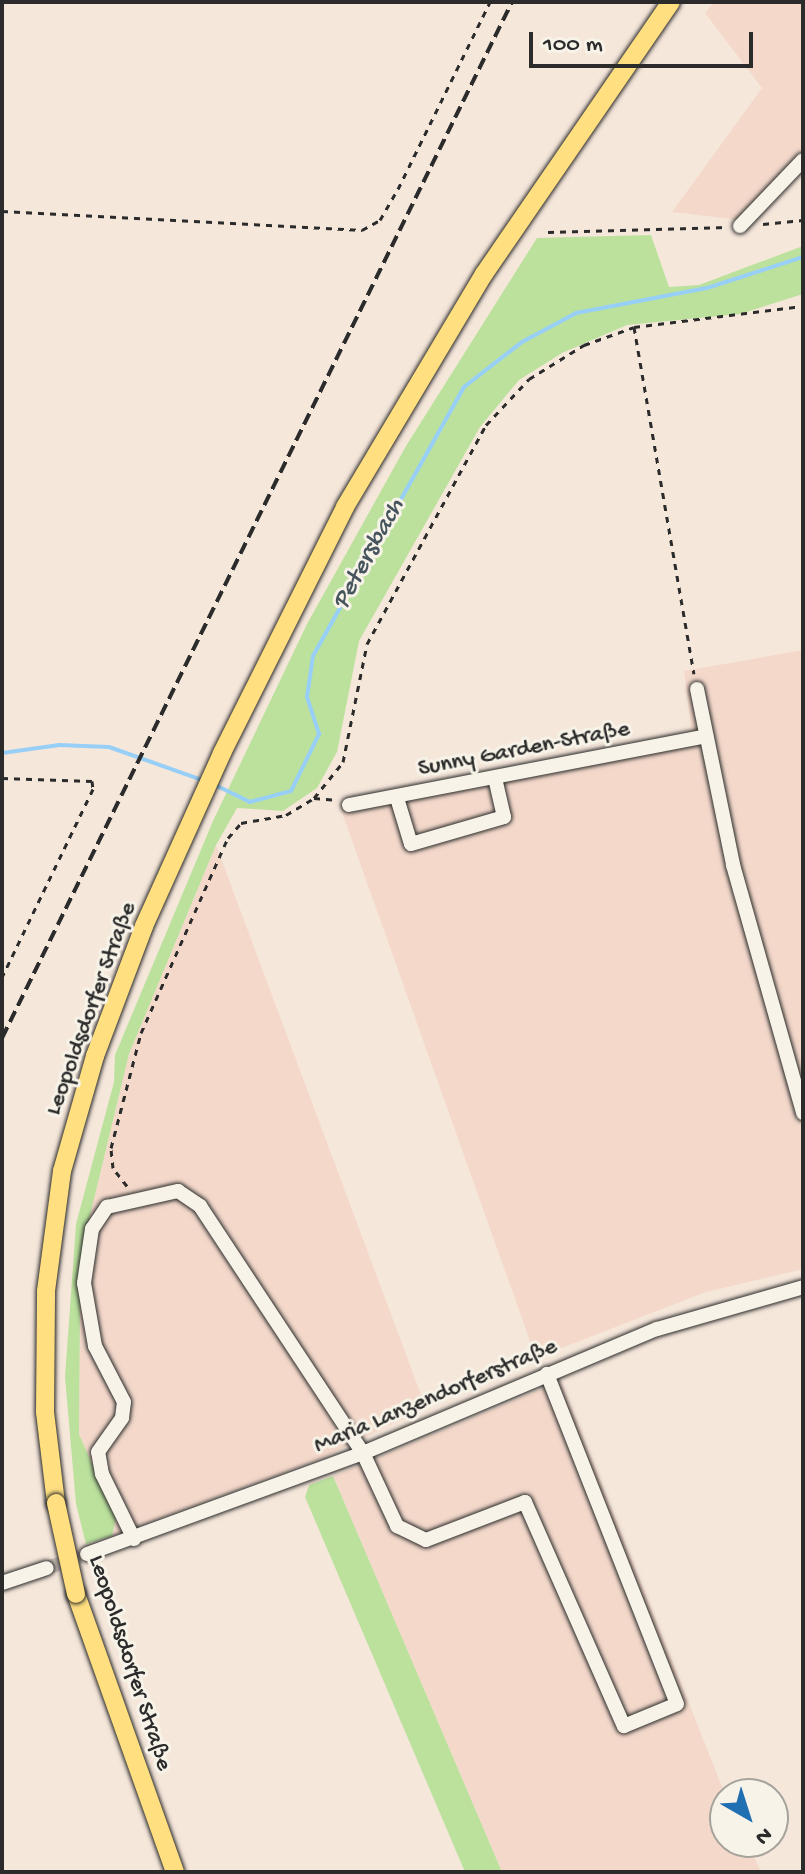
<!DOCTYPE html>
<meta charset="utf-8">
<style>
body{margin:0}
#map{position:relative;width:805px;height:1874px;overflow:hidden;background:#f6e7db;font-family:"Gochi Hand",sans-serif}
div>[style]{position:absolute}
.built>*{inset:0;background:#f4d9cb}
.green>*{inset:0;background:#bbe19d}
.stream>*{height:4px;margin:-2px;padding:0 2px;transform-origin:2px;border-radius:2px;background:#98cff7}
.minor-tunnel>*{height:14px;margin-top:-7px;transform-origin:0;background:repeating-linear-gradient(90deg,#cdc1b8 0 14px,transparent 0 21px)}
.path>*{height:3px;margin-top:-1.5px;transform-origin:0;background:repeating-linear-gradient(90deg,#2b2b2b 0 6px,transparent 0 12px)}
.roads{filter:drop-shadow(0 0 2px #2b2b2b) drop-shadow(0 0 2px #2b2b2b)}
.minor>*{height:14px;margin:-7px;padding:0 7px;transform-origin:7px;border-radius:7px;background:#f7f3e8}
.major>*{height:18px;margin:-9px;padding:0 9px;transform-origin:9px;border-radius:9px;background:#ffdf80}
.rail>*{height:4px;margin-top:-2px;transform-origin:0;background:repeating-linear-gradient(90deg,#2b2b2b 0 12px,transparent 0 18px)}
.bridges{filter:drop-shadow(0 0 2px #2b2b2b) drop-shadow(0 0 2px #2b2b2b)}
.major-bridge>*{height:18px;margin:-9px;padding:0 9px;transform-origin:9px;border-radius:9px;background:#ffdf80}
span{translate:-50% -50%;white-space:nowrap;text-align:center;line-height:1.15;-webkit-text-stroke:6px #f7f3e8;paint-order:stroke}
.street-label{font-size:24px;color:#2b2b2b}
.water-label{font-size:26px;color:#46545e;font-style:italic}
.frame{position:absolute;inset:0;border:4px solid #2b2b2b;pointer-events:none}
.north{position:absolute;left:709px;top:1778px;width:80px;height:80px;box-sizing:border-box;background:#f7f3e8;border:2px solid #a5a39c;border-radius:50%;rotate:141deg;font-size:22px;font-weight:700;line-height:32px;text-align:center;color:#2b2b2b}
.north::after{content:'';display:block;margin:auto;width:28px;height:36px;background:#1f6fb2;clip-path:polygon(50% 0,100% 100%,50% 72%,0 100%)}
.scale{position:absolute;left:529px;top:32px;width:224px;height:36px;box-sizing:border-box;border:4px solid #2b2b2b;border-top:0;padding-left:10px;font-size:24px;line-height:28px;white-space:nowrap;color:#2b2b2b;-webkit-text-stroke:6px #f7f3e8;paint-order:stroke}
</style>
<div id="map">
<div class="built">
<div style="clip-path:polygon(714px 2px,803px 2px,803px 167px,740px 220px,672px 212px,762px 88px,705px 13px)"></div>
<div style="clip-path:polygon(803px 650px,803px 1269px,706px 1292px,536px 1358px,339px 804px,692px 734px,684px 671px)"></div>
<div style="clip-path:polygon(216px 845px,426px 1408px,320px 1459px,112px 1536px,116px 1518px,79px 1434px,80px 1300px,87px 1228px,129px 1054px)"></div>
<div style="clip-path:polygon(561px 1381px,725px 1794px,725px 1842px,747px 1842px,761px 1872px,502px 1872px,333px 1476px)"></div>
</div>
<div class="green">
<div style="clip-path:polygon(651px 235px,669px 287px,699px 285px,803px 246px,803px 294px,740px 314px,627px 325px,562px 353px,519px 380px,480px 427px,359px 641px,337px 752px,317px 788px,283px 811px,237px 808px,216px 845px,129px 1054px,87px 1228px,80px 1300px,79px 1434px,116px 1518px,112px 1536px,86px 1544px,76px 1504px,65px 1377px,76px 1224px,114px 1082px,115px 1055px,213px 821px,307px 624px,406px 446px,537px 238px)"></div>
<div style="clip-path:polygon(333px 1476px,502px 1872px,465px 1872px,305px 1497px,309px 1485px)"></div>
</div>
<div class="stream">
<div style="left:2px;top:753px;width:58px;rotate:-8deg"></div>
<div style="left:59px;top:745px;width:50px;rotate:2.3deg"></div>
<div style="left:109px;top:747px;width:102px;rotate:19.5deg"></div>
<div style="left:213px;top:784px;width:41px;rotate:25.9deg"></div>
<div style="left:250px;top:802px;width:42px;rotate:-15deg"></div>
<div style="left:291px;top:791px;width:64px;rotate:-63.8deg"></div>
<div style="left:319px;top:734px;width:39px;rotate:-108deg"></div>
<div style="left:307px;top:697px;width:41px;rotate:-81.7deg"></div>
<div style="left:313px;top:656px;width:308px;rotate:-60.7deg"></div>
<div style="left:464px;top:387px;width:73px;rotate:-37.8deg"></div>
<div style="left:522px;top:342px;width:61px;rotate:-28.2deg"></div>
<div style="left:576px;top:313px;width:133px;rotate:-10.8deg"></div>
<div style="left:707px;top:288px;width:101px;rotate:-17.9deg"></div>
</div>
<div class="minor-tunnel">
<div style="left:47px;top:1568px;width:42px;rotate:-19.3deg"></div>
</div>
<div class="path">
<div style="left:2px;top:211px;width:361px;rotate:3deg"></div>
<div style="left:362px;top:230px;width:21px;rotate:-29deg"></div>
<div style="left:380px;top:220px;width:36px;rotate:-60deg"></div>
<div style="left:398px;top:189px;width:208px;rotate:-63.8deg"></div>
<div style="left:763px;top:224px;width:40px;rotate:-5.7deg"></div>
<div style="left:548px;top:232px;width:180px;rotate:-1.6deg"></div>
<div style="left:634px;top:327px;width:352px;rotate:80.2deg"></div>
<div style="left:2px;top:778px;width:90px;rotate:1.9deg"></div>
<div style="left:92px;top:781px;width:8px;rotate:83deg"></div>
<div style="left:93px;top:789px;width:209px;rotate:115.8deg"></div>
<div style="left:314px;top:798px;width:24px;rotate:5deg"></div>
<div style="left:127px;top:1186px;width:23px;rotate:-128deg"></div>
<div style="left:113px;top:1168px;width:20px;rotate:-96deg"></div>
<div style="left:111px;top:1148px;width:119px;rotate:-75.4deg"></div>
<div style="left:141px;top:1033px;width:214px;rotate:-66deg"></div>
<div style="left:228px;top:838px;width:20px;rotate:-49deg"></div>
<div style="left:241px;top:823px;width:46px;rotate:-10.1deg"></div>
<div style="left:286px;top:815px;width:33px;rotate:-31deg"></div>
<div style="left:314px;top:798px;width:46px;rotate:-51.1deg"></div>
<div style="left:343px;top:762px;width:120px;rotate:-78.5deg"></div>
<div style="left:367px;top:644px;width:249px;rotate:-61.5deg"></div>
<div style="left:486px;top:425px;width:63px;rotate:-46.9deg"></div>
<div style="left:529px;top:379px;width:65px;rotate:-31.7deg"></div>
<div style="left:584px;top:345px;width:53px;rotate:-19.8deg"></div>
<div style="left:634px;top:327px;width:170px;rotate:-7.1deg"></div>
</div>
<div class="roads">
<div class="minor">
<div style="left:740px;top:226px;width:91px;rotate:-46.3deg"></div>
<div style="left:697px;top:689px;width:180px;rotate:78.4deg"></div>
<div style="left:733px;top:865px;width:258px;rotate:74.2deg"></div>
<div style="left:397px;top:798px;width:48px;rotate:73.1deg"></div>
<div style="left:411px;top:844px;width:97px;rotate:-16.2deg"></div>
<div style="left:504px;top:817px;width:40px;rotate:-103deg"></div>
<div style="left:349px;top:805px;width:364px;rotate:-10.9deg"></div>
<div style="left:134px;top:1539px;width:72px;rotate:-116.2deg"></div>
<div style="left:102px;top:1474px;width:22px;rotate:-100deg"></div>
<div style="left:98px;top:1452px;width:42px;rotate:-54.8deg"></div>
<div style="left:122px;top:1418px;width:16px;rotate:-83deg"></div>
<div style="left:124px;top:1402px;width:63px;rotate:-117.4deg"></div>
<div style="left:95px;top:1346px;width:64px;rotate:-99.9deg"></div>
<div style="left:84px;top:1283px;width:55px;rotate:-81.6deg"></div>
<div style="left:92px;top:1229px;width:27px;rotate:-56deg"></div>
<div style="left:107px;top:1207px;width:73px;rotate:-12.7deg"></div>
<div style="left:178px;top:1191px;width:27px;rotate:34deg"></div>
<div style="left:200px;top:1206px;width:296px;rotate:56.6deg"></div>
<div style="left:363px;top:1453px;width:81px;rotate:65deg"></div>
<div style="left:397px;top:1526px;width:32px;rotate:26deg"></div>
<div style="left:426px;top:1540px;width:106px;rotate:-21deg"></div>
<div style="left:525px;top:1502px;width:245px;rotate:66.2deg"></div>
<div style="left:624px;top:1726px;width:57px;rotate:-22.5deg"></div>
<div style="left:677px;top:1704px;width:355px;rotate:-111.5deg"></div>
<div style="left:87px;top:1554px;width:294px;rotate:-20.1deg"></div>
<div style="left:363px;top:1453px;width:319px;rotate:-22.9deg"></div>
<div style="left:657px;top:1329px;width:152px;rotate:-16deg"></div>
<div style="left:2px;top:1583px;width:47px;rotate:-18.4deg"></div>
</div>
<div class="major">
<div style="left:56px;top:1503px;width:92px;rotate:-96.9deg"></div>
<div style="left:45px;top:1412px;width:121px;rotate:-89.5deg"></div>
<div style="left:46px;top:1291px;width:121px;rotate:-82.4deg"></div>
<div style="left:62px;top:1171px;width:120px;rotate:-74deg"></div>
<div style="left:95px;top:1056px;width:139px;rotate:-69.3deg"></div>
<div style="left:144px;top:926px;width:190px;rotate:-65.7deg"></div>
<div style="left:222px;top:753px;width:275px;rotate:-63.4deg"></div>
<div style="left:345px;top:507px;width:271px;rotate:-59.2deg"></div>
<div style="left:484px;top:274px;width:330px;rotate:-55.5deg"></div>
<div style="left:76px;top:1594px;width:295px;rotate:70.4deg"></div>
</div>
</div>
<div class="rail">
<div style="left:2px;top:1038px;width:1155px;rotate:-63.79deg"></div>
</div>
<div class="bridges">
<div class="major-bridge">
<div style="left:56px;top:1503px;width:93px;rotate:77.6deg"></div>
</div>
</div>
<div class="street-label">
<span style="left:524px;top:750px;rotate:-11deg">Sunny Garden-Straße</span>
<span style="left:92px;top:1009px;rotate:-70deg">Leopoldsdorfer Straße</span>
<span style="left:436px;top:1397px;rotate:-23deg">Maria Lanzendorferstraße</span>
<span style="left:129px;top:1663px;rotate:72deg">Leopoldsdorfer Straße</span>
</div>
<div class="water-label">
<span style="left:370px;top:555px;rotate:-61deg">Petersbach</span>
</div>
<div class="frame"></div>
<div class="north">N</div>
<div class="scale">100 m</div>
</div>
